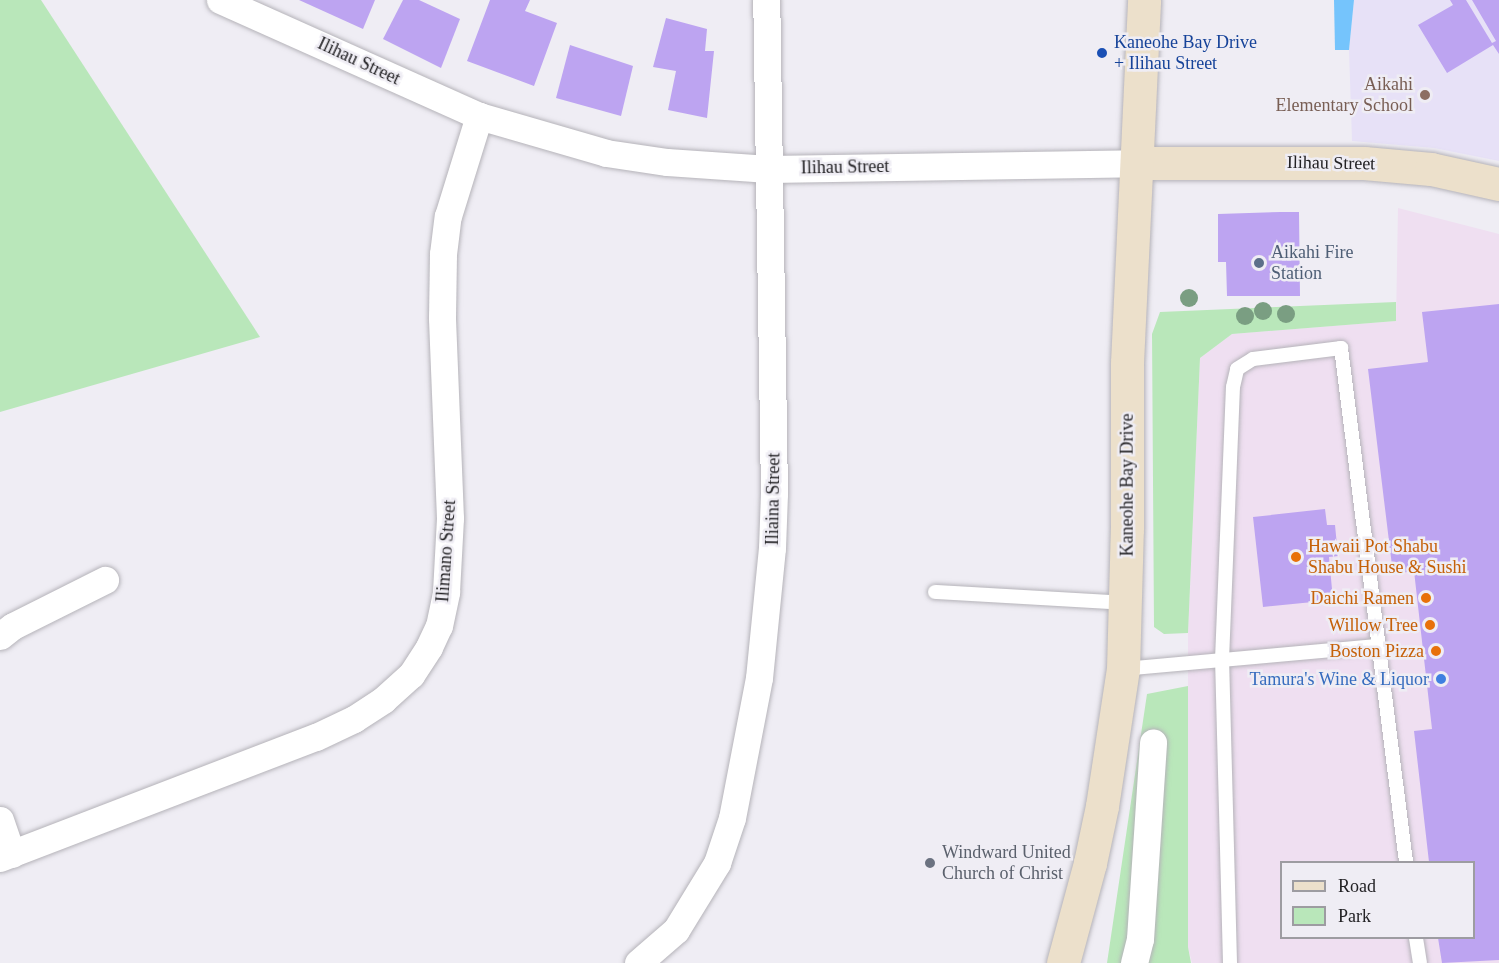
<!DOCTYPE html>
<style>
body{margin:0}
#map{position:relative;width:1499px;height:963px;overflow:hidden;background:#efedf4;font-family:"Times New Roman",serif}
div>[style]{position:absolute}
.commercial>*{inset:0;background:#efdff1}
.education>*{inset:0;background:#e7e1f7}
.green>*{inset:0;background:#b9e7ba}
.water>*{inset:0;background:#75c4fc}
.building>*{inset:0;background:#bda4f1}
.roads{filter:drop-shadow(0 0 2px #b5b3b9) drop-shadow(0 0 2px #b5b3b9)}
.lane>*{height:14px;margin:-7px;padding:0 7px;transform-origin:7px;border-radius:7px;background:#fff}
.street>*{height:27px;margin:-13.5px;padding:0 13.5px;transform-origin:13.5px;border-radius:13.5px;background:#fff}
.secondary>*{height:33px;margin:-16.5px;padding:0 16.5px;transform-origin:16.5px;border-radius:16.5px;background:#ece0cb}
.trees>*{width:18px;height:18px;margin:-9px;border-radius:50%;background:#7a9e82}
.dots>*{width:16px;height:16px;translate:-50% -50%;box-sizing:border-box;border:3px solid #efedf4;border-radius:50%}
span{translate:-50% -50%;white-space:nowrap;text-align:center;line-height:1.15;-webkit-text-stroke:5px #efedf4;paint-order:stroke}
.transit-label{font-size:18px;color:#164399}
.left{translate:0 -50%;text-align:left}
.street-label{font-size:18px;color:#232225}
.education-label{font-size:18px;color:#785e54}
.right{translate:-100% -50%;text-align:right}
.service-label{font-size:18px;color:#4e5e75}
.food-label{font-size:18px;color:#c56008}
.shop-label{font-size:18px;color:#366cbe}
.worship-label{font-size:18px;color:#5b616d}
.legend{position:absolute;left:1280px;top:861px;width:195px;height:78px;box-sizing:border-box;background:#efedf4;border:2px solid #9d9ca1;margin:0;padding:8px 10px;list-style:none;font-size:18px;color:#232225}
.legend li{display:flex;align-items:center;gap:12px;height:30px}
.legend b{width:30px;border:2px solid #9d9ca1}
</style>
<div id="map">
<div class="commercial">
<div style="clip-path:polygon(evenodd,1398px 208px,1499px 234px,1499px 963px,1192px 963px,1188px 947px,1188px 633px,1200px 358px,1232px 334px,1396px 321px,1398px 208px,1282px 862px,1474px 862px,1474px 938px,1282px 938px,1282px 862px)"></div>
</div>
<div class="education">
<div style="clip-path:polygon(1354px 0,1499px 0,1499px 161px,1434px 148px,1352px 141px,1349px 50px)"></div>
</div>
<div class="green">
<div style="clip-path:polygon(0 0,41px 0,260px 337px,0 412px)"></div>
<div style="clip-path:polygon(1396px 302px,1396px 321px,1232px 334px,1200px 358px,1188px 633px,1164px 634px,1154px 627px,1152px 334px,1160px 312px)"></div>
<div style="clip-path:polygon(1188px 686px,1188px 947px,1191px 963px,1107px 963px,1147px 694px)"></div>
</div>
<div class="water">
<div style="clip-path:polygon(1334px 0,1354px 0,1349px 50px,1335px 50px)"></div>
</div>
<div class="building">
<div style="clip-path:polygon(299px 0,375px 0,363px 29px)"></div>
<div style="clip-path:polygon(403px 0,419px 0,460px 19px,441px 68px,383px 39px)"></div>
<div style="clip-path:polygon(490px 0,530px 0,525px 11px,557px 23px,534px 86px,467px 61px)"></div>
<div style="clip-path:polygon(1450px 0,1466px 0,1492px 43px,1496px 41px,1472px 0,1499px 0,1499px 54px,1493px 45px,1447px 73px,1418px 25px,1453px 5px)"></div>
<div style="clip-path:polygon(666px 18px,707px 29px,705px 51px,714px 51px,707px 118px,668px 110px,676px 71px,653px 67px)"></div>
<div style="clip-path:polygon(570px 45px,633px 66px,621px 116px,556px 98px)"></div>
<div style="clip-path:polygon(1281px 212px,1299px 212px,1300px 296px,1227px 296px,1226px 262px,1218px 262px,1218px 214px)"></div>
<div style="clip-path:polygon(1499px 304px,1499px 960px,1442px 963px,1438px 938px,1474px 938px,1474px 862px,1429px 862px,1414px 731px,1432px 729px,1414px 571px,1393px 574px,1368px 369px,1428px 362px,1422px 312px)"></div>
<div style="clip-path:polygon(1325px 509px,1327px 525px,1335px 525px,1338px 556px,1329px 557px,1333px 600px,1263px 607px,1253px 517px)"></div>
</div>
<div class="roads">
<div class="lane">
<div style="left:935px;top:592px;width:190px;rotate:3.3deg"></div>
<div style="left:1123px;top:669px;width:256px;rotate:-5.2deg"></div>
<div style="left:1416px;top:938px;width:25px;rotate:81deg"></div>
<div style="left:1230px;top:963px;width:303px;rotate:-91.5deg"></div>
<div style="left:1222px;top:660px;width:273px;rotate:-87.7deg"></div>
<div style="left:1233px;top:387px;width:18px;rotate:-77deg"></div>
<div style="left:1237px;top:369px;width:19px;rotate:-32deg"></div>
<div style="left:1253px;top:359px;width:89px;rotate:-7.1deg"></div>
<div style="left:1341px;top:348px;width:518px;rotate:82.79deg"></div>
</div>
<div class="street">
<div style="left:220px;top:0;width:284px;rotate:24.1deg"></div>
<div style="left:479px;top:116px;width:132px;rotate:16.2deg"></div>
<div style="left:606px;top:153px;width:62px;rotate:8.4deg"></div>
<div style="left:667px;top:162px;width:102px;rotate:3.9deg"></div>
<div style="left:769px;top:169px;width:368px;rotate:-0.9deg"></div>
<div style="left:0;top:636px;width:16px;rotate:-38deg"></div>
<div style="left:13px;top:626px;width:103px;rotate:-26.6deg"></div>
<div style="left:0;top:820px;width:36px;rotate:71deg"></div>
<div style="left:0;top:858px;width:338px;rotate:-21deg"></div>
<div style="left:316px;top:737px;width:42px;rotate:-25.3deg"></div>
<div style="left:354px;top:719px;width:35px;rotate:-33deg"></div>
<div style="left:383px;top:700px;width:38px;rotate:-42deg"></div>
<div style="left:411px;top:675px;width:33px;rotate:-57deg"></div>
<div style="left:429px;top:647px;width:23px;rotate:-65deg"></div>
<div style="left:439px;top:626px;width:35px;rotate:-78deg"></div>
<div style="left:446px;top:592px;width:74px;rotate:-86.9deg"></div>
<div style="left:450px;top:518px;width:200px;rotate:-92.3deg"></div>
<div style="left:442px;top:318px;width:64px;rotate:-89.1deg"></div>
<div style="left:443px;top:254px;width:38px;rotate:-83deg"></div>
<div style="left:448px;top:216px;width:105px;rotate:-72.8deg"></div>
<div style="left:638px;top:963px;width:50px;rotate:-41deg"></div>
<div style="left:676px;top:930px;width:79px;rotate:-58.5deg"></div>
<div style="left:717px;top:863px;width:47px;rotate:-71.6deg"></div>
<div style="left:732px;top:818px;width:143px;rotate:-79.1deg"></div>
<div style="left:759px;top:678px;width:131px;rotate:-84.3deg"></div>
<div style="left:772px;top:548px;width:54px;rotate:-87.9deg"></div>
<div style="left:774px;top:494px;width:494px;rotate:-90.9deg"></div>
<div style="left:1134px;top:963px;width:25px;rotate:-76deg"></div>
<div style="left:1140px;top:939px;width:197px;rotate:-86.2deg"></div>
</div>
<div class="secondary">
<div style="left:1137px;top:163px;width:227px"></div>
<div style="left:1364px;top:163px;width:67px;rotate:5.1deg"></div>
<div style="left:1431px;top:169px;width:70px;rotate:12.4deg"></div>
<div style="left:1063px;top:963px;width:104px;rotate:-74.9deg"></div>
<div style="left:1090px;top:863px;width:58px;rotate:-78.1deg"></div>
<div style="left:1102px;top:806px;width:139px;rotate:-81.3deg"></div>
<div style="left:1123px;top:669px;width:140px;rotate:-88.4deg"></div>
<div style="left:1127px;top:529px;width:166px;rotate:-90deg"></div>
<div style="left:1127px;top:363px;width:363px;rotate:-87.3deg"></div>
</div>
</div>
<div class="trees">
<div style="left:1189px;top:298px"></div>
<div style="left:1263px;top:311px"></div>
<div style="left:1286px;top:314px"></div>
<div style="left:1245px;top:316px"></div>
</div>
<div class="dots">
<div style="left:1102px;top:53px;background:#1a4fb4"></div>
<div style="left:1425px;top:95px;background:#8d6e63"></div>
<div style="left:1259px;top:263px;background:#5c6f8a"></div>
<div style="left:1296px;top:557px;background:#e8710a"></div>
<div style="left:1426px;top:598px;background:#e8710a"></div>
<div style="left:1430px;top:625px;background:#e8710a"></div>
<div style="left:1436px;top:651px;background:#e8710a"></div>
<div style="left:1441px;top:679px;background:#3f7fe0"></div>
<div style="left:930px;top:863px;background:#6b7280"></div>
</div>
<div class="transit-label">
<span class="left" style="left:1114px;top:53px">Kaneohe Bay Drive<br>+ Ilihau Street</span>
</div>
<div class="street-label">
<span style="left:359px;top:61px;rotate:25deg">Ilihau Street</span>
<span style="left:1331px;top:163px;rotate:1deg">Ilihau Street</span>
<span style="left:845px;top:167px;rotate:-1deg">Ilihau Street</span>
<span style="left:1127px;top:485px;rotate:-90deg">Kaneohe Bay Drive</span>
<span style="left:773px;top:499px;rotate:-89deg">Iliaina Street</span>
<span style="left:446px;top:551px;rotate:-86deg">Ilimano Street</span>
</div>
<div class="education-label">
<span class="right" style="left:1413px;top:95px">Aikahi<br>Elementary School</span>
</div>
<div class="service-label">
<span class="left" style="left:1271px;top:263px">Aikahi Fire<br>Station</span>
</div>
<div class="food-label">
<span class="left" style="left:1308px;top:557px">Hawaii Pot Shabu<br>Shabu House &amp; Sushi</span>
<span class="right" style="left:1414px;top:598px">Daichi Ramen</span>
<span class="right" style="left:1418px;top:625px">Willow Tree</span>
<span class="right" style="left:1424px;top:651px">Boston Pizza</span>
</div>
<div class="shop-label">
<span class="right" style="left:1429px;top:679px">Tamura's Wine &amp; Liquor</span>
</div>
<div class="worship-label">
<span class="left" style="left:942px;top:863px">Windward United<br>Church of Christ</span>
</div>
<ul class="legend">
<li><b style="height:8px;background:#ece0cb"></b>Road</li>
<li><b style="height:16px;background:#b9e7ba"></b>Park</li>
</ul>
</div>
